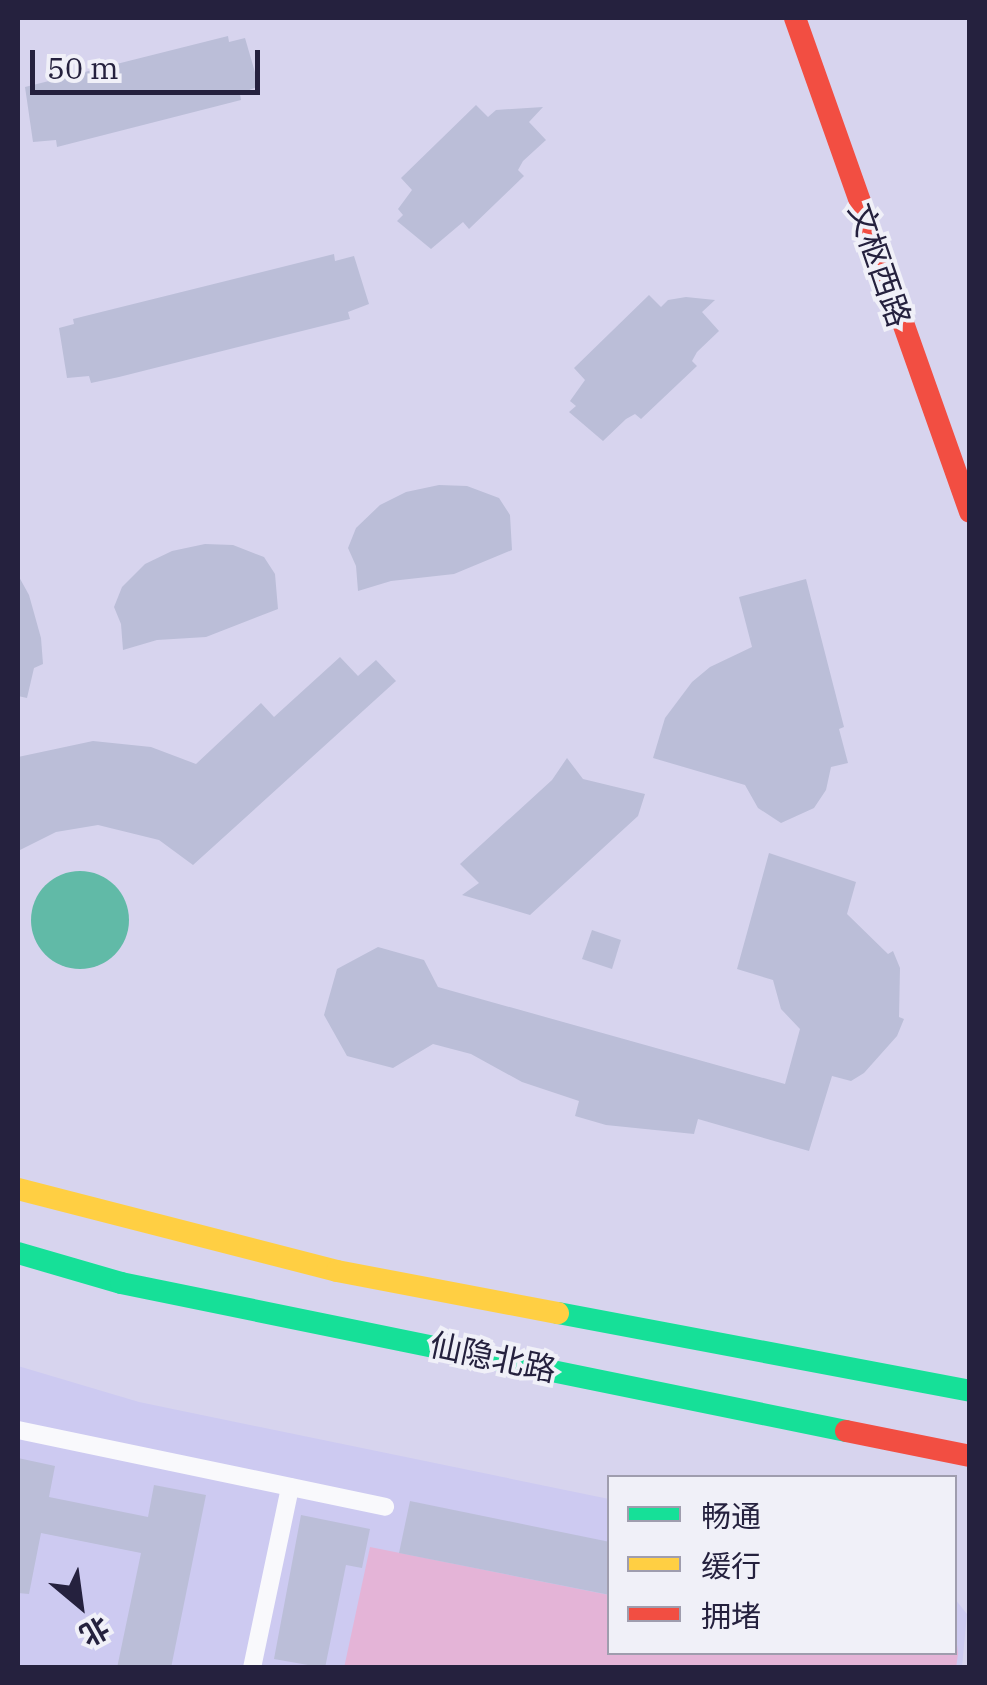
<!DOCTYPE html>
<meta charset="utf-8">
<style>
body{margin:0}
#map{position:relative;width:987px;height:1685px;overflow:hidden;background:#d7d4ee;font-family:"IBM Plex Serif","Noto Sans SC",serif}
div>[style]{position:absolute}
.built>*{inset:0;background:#cdcaf1}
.green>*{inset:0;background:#e4b4d7}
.water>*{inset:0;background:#61baa7}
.round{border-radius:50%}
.building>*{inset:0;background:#bbbed8}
.lane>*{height:18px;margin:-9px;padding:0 9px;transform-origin:9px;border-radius:9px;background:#f9f9fc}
.fast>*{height:22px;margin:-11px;padding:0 11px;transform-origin:11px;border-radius:11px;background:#16e098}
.slow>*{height:22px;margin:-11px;padding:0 11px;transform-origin:11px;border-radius:11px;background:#ffcf43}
.jam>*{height:22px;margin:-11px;padding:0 11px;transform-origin:11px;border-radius:11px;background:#f24e42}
span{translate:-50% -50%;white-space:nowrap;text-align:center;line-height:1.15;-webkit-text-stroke:8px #f0f0f8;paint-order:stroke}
.street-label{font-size:32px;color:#25213e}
.frame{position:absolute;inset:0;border:20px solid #25213e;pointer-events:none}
.legend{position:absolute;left:607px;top:1475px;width:350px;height:180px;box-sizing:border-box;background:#f0f0f8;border:2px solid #9f9dae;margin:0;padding:12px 18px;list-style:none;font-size:30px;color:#25213e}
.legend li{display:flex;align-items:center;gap:20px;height:50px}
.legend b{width:50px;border:2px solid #9f9dae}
.north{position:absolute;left:30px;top:1555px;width:100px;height:100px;-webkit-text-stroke:8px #f0f0f8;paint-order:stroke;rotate:151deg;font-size:28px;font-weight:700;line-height:40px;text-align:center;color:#25213e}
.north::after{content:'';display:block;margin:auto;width:35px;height:45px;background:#25213e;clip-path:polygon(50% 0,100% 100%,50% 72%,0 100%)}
.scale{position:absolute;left:30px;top:50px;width:230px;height:45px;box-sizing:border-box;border:5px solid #25213e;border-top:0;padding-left:12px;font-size:30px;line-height:35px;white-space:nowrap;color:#25213e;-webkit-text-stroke:8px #f0f0f8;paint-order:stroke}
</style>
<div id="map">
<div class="built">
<div style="clip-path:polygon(18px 1366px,139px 1402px,609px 1499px,610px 1652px,954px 1652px,955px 1599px,967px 1614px,962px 1667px,18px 1667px)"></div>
</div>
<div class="green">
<div style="clip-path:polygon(370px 1547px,609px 1595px,610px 1652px,954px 1652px,955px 1625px,958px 1654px,956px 1668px,344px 1668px)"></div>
</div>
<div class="water">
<div class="round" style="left:31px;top:871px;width:98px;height:98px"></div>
</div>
<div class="building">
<div style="clip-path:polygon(228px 36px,229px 42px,245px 38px,259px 86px,240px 94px,241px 100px,57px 147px,56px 140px,33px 142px,25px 87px)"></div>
<div style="clip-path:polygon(476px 105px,488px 117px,496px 110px,543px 107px,529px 122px,546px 140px,523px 161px,518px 170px,524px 176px,469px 229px,463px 222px,431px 249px,397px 221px,403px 215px,398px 209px,412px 190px,401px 178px)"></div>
<div style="clip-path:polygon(334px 254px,335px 261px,354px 256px,369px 304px,348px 312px,350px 319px,119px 377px,91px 383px,89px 376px,67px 378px,59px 328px,74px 324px,73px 319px)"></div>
<div style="clip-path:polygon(649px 295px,661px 307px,668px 300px,686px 297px,715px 300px,702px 312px,719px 331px,697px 352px,692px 361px,697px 366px,641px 419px,635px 414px,626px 419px,603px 441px,569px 412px,576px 406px,570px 401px,585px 380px,574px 368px)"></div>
<div style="clip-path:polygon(439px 485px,467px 486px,499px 498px,510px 515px,512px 550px,454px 574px,391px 581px,358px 591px,356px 566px,348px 548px,356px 528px,380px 505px,406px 492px)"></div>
<div style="clip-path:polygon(205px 544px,233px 545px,264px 557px,275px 574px,278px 609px,206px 637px,157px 640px,123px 650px,121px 624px,114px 607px,122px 587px,145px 564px,172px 551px)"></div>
<div style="clip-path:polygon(18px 575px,29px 595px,41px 638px,43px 664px,34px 668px,27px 698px,18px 696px)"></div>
<div style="clip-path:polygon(806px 579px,844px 727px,839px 729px,848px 763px,831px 767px,826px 790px,814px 808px,781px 823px,758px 808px,745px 785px,653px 758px,665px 718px,692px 682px,710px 667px,752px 647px,739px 597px)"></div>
<div style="clip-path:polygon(340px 657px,358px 676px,376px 660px,396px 681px,193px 865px,159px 840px,98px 825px,56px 832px,18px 851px,18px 757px,93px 741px,151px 747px,196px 764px,261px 703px,274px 717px)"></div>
<div style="clip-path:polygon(567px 758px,583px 779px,645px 794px,638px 816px,530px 915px,462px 895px,479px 883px,460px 864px,552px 780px)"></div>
<div style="clip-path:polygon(769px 853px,856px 882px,847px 914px,888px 954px,893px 951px,900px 968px,899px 1017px,904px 1019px,897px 1036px,864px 1073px,851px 1081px,832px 1076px,809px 1151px,698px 1119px,694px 1134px,606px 1125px,575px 1116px,579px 1101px,522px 1082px,471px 1054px,433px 1044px,393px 1068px,347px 1056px,324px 1015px,337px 969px,378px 947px,424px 960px,438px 987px,785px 1084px,800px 1029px,781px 1009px,773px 980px,737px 969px)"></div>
<div style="clip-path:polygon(592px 930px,621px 940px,612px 969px,582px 959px)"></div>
<div style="clip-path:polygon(18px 1458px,55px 1466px,49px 1497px,148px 1517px,154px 1485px,206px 1495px,171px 1668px,117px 1668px,141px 1553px,41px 1533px,29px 1594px,18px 1593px)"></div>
<div style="clip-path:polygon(410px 1501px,610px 1542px,610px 1595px,399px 1553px)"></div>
<div style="clip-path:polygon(301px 1515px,370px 1529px,362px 1568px,346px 1565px,325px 1668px,274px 1659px)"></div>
</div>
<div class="lane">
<div style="left:18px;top:1430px;width:375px;rotate:11.8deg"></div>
<div style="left:252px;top:1668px;width:185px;rotate:-78.1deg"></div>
</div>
<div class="fast">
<div style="left:18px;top:1253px;width:107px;rotate:16.2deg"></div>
<div style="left:121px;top:1283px;width:740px;rotate:11.54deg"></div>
<div style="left:558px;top:1313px;width:419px;rotate:10.7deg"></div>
</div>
<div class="slow">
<div style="left:18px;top:1189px;width:329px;rotate:14.4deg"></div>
<div style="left:337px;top:1271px;width:225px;rotate:10.8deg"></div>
</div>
<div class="jam">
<div style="left:795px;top:18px;width:524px;rotate:70.49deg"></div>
<div style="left:846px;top:1431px;width:126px;rotate:11.4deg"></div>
</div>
<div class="street-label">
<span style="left:880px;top:265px;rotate:71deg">文枢西路</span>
<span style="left:493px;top:1357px;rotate:12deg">仙隐北路</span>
</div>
<div class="frame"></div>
<ul class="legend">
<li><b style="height:12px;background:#16e098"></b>畅通</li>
<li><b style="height:12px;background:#ffcf43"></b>缓行</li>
<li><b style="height:12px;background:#f24e42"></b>拥堵</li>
</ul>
<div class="north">北</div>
<div class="scale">50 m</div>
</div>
